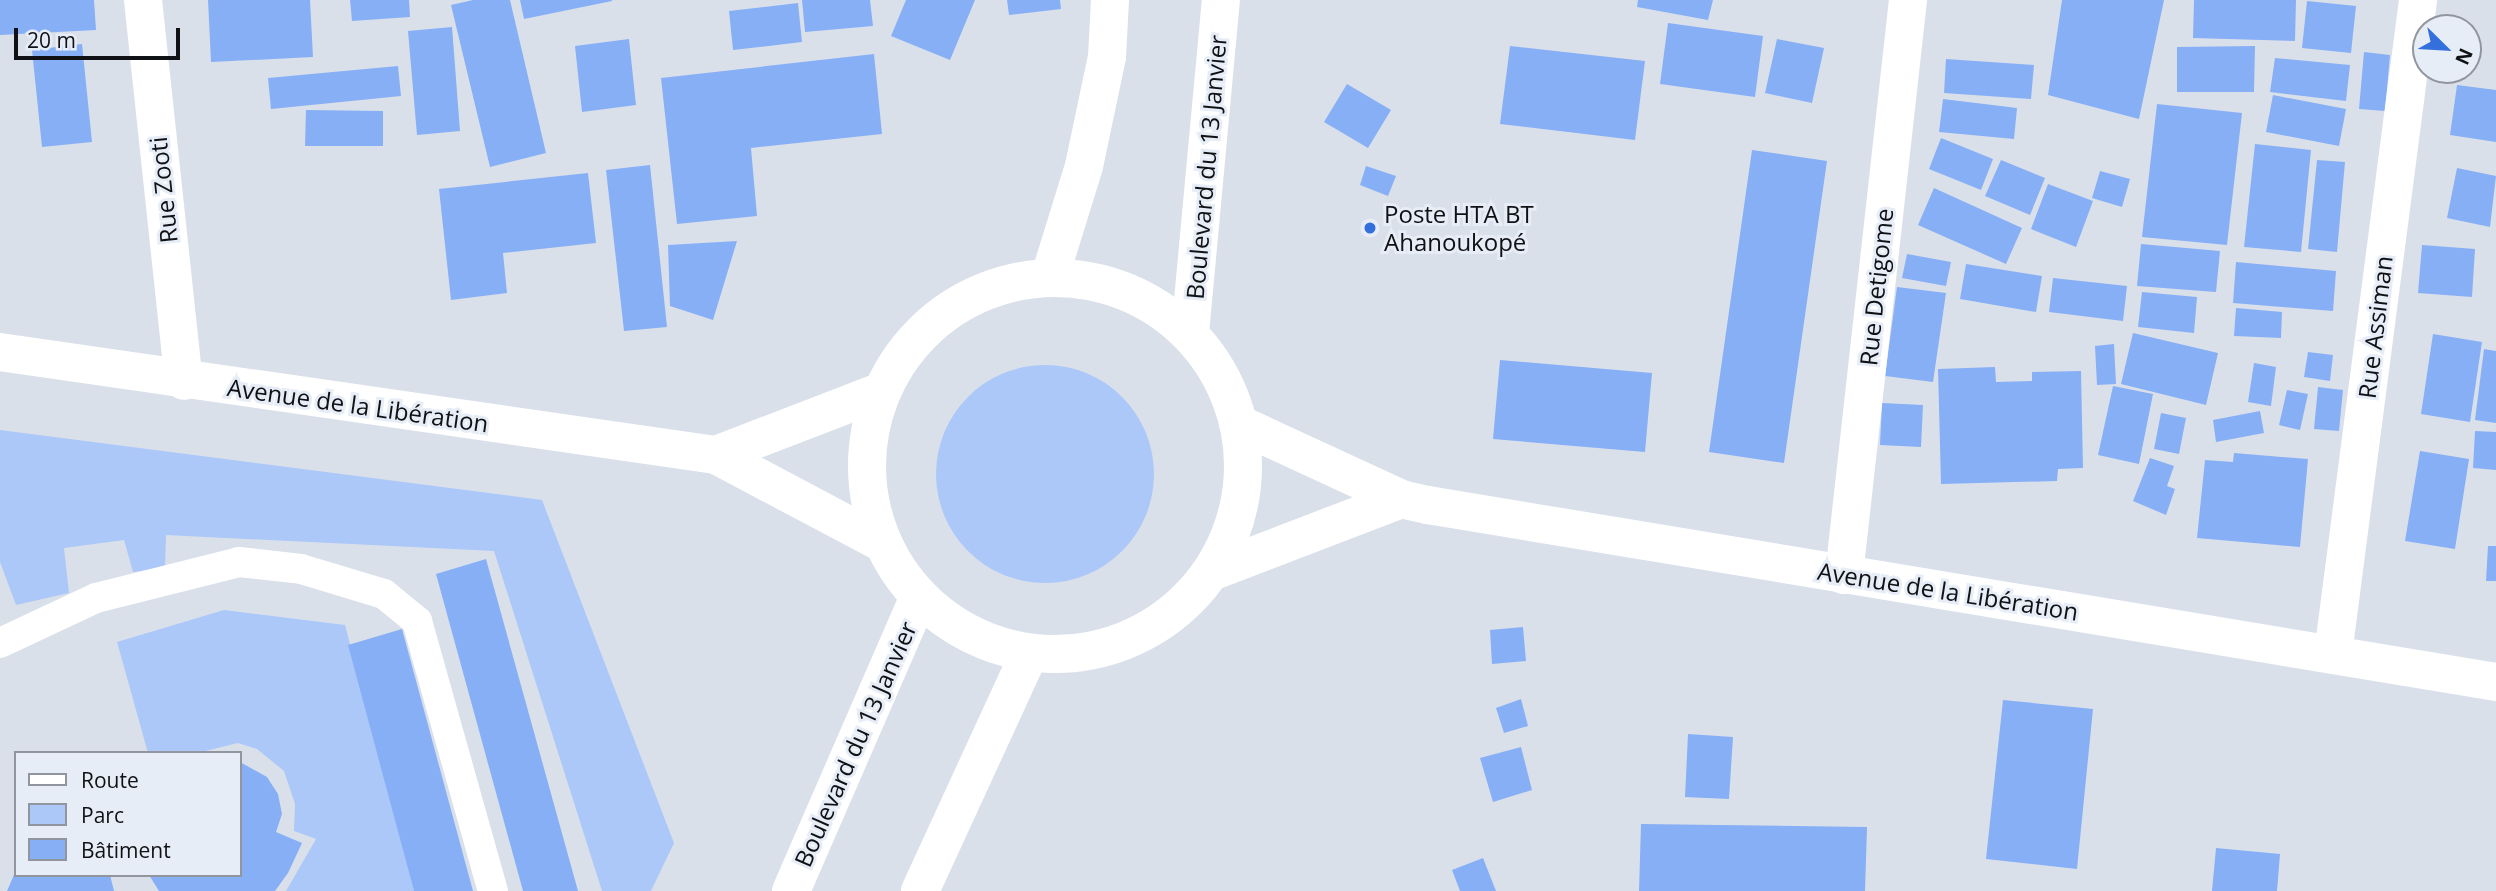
<!DOCTYPE html>
<meta charset="utf-8">
<style>
body{margin:0}
#map{position:relative;width:2496px;height:891px;overflow:hidden;background:#dae0ea;font-family:"Open Sans",sans-serif}
div>[style]{position:absolute}
.green>*{inset:0;background:#abc8f9}
.round{border-radius:50%}
.building>*{inset:0;background:#87aff5}
.lane>*{height:30px;margin:-15px;padding:0 15px;transform-origin:15px;border-radius:15px;background:#fff}
.street>*{height:38px;margin:-19px;padding:0 19px;transform-origin:19px;border-radius:19px;background:#fff}
.secondary>*{height:38px;margin:-19px;padding:0 19px;transform-origin:19px;border-radius:19px;background:#fff}
.highway>*{height:38px;margin:-19px;padding:0 19px;transform-origin:19px;border-radius:19px;background:#fff}
.highway>.ring{margin:-19px;padding:0;box-sizing:content-box;background:none;border:38px solid #fff;border-radius:50%}
.dots>*{width:19px;height:19px;translate:-50% -50%;box-sizing:border-box;border:4px solid #e7edf7;border-radius:50%}
span{translate:-50% -50%;white-space:nowrap;text-align:center;line-height:1.15;-webkit-text-stroke:6px #e7edf7;paint-order:stroke}
.street-label{font-size:24px;color:#0f1115}
.poi-label{font-size:24px;color:#0f1115}
.left{translate:0 -50%;text-align:left}
.legend{position:absolute;left:14px;top:751px;width:228px;height:126px;box-sizing:border-box;background:#e7edf7;border:2px solid #91959d;margin:0;padding:9px 12px;list-style:none;font-size:21px;color:#0f1115}
.legend li{display:flex;align-items:center;gap:14px;height:35px}
.legend b{width:35px;border:2px solid #91959d}
.north{position:absolute;left:2412px;top:14px;width:70px;height:70px;box-sizing:border-box;background:#e7edf7;border:2px solid #91959d;border-radius:50%;rotate:114deg;font-size:19px;font-weight:700;line-height:28px;text-align:center;color:#0f1115}
.north::after{content:'';display:block;margin:auto;width:24px;height:32px;background:#3370de;clip-path:polygon(50% 0,100% 100%,50% 72%,0 100%)}
.scale{position:absolute;left:14px;top:28px;width:166px;height:32px;box-sizing:border-box;border:4px solid #0f1115;border-top:0;padding-left:9px;font-size:21px;line-height:24px;white-space:nowrap;color:#0f1115;-webkit-text-stroke:5px #e7edf7;paint-order:stroke}
</style>
<div id="map">
<div class="green">
<div class="round" style="left:936px;top:365px;width:218px;height:218px"></div>
<div style="clip-path:polygon(0 430px,542px 500px,674px 843px,651px 891px,602px 891px,494px 551px,166px 535px,165px 568px,133px 572px,124px 540px,64px 548px,69px 593px,16px 605px,0 562px)"></div>
<div style="clip-path:polygon(224px 610px,345px 625px,414px 891px,286px 891px,316px 839px,294px 831px,295px 804px,284px 771px,257px 749px,238px 743px,197px 753px,148px 753px,117px 642px)"></div>
</div>
<div class="building">
<div style="clip-path:polygon(0 0,94px 0,96px 30px,0 35px)"></div>
<div style="clip-path:polygon(208px 0,310px 0,313px 57px,211px 62px)"></div>
<div style="clip-path:polygon(350px 0,409px 0,410px 17px,352px 21px)"></div>
<div style="clip-path:polygon(473px 0,510px 0,546px 153px,490px 167px,451px 5px)"></div>
<div style="clip-path:polygon(520px 0,612px 0,612px 1px,524px 19px)"></div>
<div style="clip-path:polygon(802px 0,870px 0,873px 26px,805px 32px)"></div>
<div style="clip-path:polygon(906px 0,975px 0,950px 60px,891px 36px)"></div>
<div style="clip-path:polygon(1007px 0,1060px 0,1061px 9px,1009px 15px)"></div>
<div style="clip-path:polygon(1638px 0,1713px 0,1708px 20px,1637px 7px)"></div>
<div style="clip-path:polygon(2062px 0,2164px 0,2139px 119px,2048px 95px)"></div>
<div style="clip-path:polygon(2194px 0,2296px 0,2295px 41px,2193px 38px)"></div>
<div style="clip-path:polygon(2307px 1px,2356px 6px,2351px 53px,2302px 48px)"></div>
<div style="clip-path:polygon(798px 3px,802px 42px,733px 50px,729px 11px)"></div>
<div style="clip-path:polygon(1668px 23px,1763px 36px,1755px 97px,1660px 84px)"></div>
<div style="clip-path:polygon(452px 27px,460px 131px,417px 135px,408px 31px)"></div>
<div style="clip-path:polygon(629px 39px,636px 105px,582px 112px,575px 46px)"></div>
<div style="clip-path:polygon(1777px 39px,1824px 48px,1812px 103px,1765px 93px)"></div>
<div style="clip-path:polygon(82px 44px,92px 142px,42px 147px,32px 50px)"></div>
<div style="clip-path:polygon(1510px 46px,1645px 61px,1635px 140px,1500px 124px)"></div>
<div style="clip-path:polygon(2255px 46px,2254px 92px,2177px 92px,2177px 47px)"></div>
<div style="clip-path:polygon(2364px 52px,2390px 55px,2385px 111px,2359px 109px)"></div>
<div style="clip-path:polygon(874px 54px,882px 134px,751px 148px,757px 216px,677px 224px,661px 78px)"></div>
<div style="clip-path:polygon(2275px 58px,2350px 65px,2346px 101px,2270px 92px)"></div>
<div style="clip-path:polygon(1946px 59px,2034px 65px,2031px 99px,1944px 93px)"></div>
<div style="clip-path:polygon(398px 66px,401px 96px,271px 109px,268px 78px)"></div>
<div style="clip-path:polygon(1347px 84px,1391px 110px,1368px 148px,1324px 122px)"></div>
<div style="clip-path:polygon(2457px 85px,2496px 90px,2496px 142px,2450px 135px)"></div>
<div style="clip-path:polygon(2273px 95px,2346px 109px,2339px 146px,2266px 132px)"></div>
<div style="clip-path:polygon(1943px 99px,2017px 108px,2014px 139px,1939px 132px)"></div>
<div style="clip-path:polygon(2157px 104px,2242px 113px,2227px 245px,2142px 237px)"></div>
<div style="clip-path:polygon(306px 110px,383px 111px,383px 146px,305px 146px)"></div>
<div style="clip-path:polygon(1941px 138px,1993px 159px,1981px 190px,1929px 169px)"></div>
<div style="clip-path:polygon(2255px 144px,2311px 150px,2301px 252px,2244px 247px)"></div>
<div style="clip-path:polygon(1752px 150px,1827px 161px,1784px 463px,1709px 452px)"></div>
<div style="clip-path:polygon(2001px 160px,2045px 178px,2030px 215px,1985px 196px)"></div>
<div style="clip-path:polygon(2317px 160px,2345px 162px,2337px 252px,2308px 249px)"></div>
<div style="clip-path:polygon(650px 165px,667px 327px,624px 331px,606px 170px)"></div>
<div style="clip-path:polygon(1366px 166px,1396px 176px,1388px 196px,1360px 185px)"></div>
<div style="clip-path:polygon(2457px 168px,2496px 176px,2490px 227px,2447px 218px)"></div>
<div style="clip-path:polygon(2100px 171px,2130px 179px,2122px 207px,2092px 198px)"></div>
<div style="clip-path:polygon(588px 173px,596px 243px,503px 253px,507px 293px,451px 300px,439px 189px)"></div>
<div style="clip-path:polygon(2048px 184px,2093px 201px,2076px 247px,2031px 229px)"></div>
<div style="clip-path:polygon(1934px 188px,2022px 228px,2006px 264px,1918px 225px)"></div>
<div style="clip-path:polygon(737px 241px,713px 320px,670px 306px,668px 245px)"></div>
<div style="clip-path:polygon(2141px 244px,2220px 251px,2216px 292px,2137px 286px)"></div>
<div style="clip-path:polygon(2422px 245px,2475px 249px,2472px 297px,2418px 293px)"></div>
<div style="clip-path:polygon(1907px 254px,1951px 262px,1946px 286px,1902px 278px)"></div>
<div style="clip-path:polygon(2236px 262px,2336px 271px,2333px 311px,2233px 303px)"></div>
<div style="clip-path:polygon(1966px 264px,2042px 276px,2036px 312px,1960px 299px)"></div>
<div style="clip-path:polygon(2053px 278px,2127px 286px,2123px 321px,2049px 312px)"></div>
<div style="clip-path:polygon(1897px 287px,1946px 293px,1933px 382px,1885px 376px)"></div>
<div style="clip-path:polygon(2142px 292px,2197px 297px,2194px 333px,2138px 327px)"></div>
<div style="clip-path:polygon(2236px 308px,2282px 312px,2281px 338px,2234px 336px)"></div>
<div style="clip-path:polygon(2133px 333px,2218px 353px,2206px 405px,2121px 384px)"></div>
<div style="clip-path:polygon(2433px 334px,2482px 342px,2470px 422px,2421px 414px)"></div>
<div style="clip-path:polygon(2114px 344px,2116px 384px,2097px 385px,2095px 346px)"></div>
<div style="clip-path:polygon(2484px 349px,2496px 351px,2496px 423px,2475px 420px)"></div>
<div style="clip-path:polygon(2308px 352px,2333px 355px,2330px 381px,2304px 377px)"></div>
<div style="clip-path:polygon(1500px 360px,1652px 373px,1645px 452px,1493px 439px)"></div>
<div style="clip-path:polygon(2254px 363px,2276px 367px,2271px 406px,2248px 402px)"></div>
<div style="clip-path:polygon(1995px 367px,1996px 382px,2032px 381px,2032px 372px,2081px 371px,2083px 468px,2058px 469px,2057px 481px,1941px 484px,1938px 369px)"></div>
<div style="clip-path:polygon(2113px 386px,2153px 394px,2139px 464px,2098px 455px)"></div>
<div style="clip-path:polygon(2318px 387px,2343px 390px,2339px 431px,2314px 429px)"></div>
<div style="clip-path:polygon(2287px 390px,2308px 394px,2300px 430px,2279px 425px)"></div>
<div style="clip-path:polygon(1882px 403px,1923px 405px,1921px 447px,1880px 445px)"></div>
<div style="clip-path:polygon(2260px 411px,2264px 433px,2216px 442px,2213px 420px)"></div>
<div style="clip-path:polygon(2161px 413px,2186px 418px,2179px 454px,2154px 449px)"></div>
<div style="clip-path:polygon(2475px 431px,2496px 432px,2496px 470px,2473px 468px)"></div>
<div style="clip-path:polygon(2420px 451px,2469px 459px,2455px 549px,2405px 541px)"></div>
<div style="clip-path:polygon(2234px 453px,2308px 459px,2300px 547px,2197px 538px,2205px 460px,2233px 462px)"></div>
<div style="clip-path:polygon(2150px 458px,2174px 466px,2167px 486px,2175px 489px,2166px 515px,2133px 501px)"></div>
<div style="clip-path:polygon(2488px 546px,2496px 546px,2496px 581px,2486px 581px)"></div>
<div style="clip-path:polygon(486px 559px,578px 891px,523px 891px,436px 574px)"></div>
<div style="clip-path:polygon(1523px 627px,1526px 661px,1492px 664px,1490px 630px)"></div>
<div style="clip-path:polygon(402px 629px,473px 891px,414px 891px,348px 645px)"></div>
<div style="clip-path:polygon(1521px 699px,1528px 726px,1504px 733px,1496px 708px)"></div>
<div style="clip-path:polygon(2003px 700px,2093px 709px,2077px 869px,1986px 859px)"></div>
<div style="clip-path:polygon(1688px 734px,1733px 737px,1729px 799px,1685px 797px)"></div>
<div style="clip-path:polygon(1521px 747px,1532px 790px,1493px 802px,1480px 758px)"></div>
<div style="clip-path:polygon(240px 762px,267px 777px,278px 794px,282px 814px,276px 832px,302px 843px,288px 873px,275px 891px,159px 891px,149px 875px,240px 875px)"></div>
<div style="clip-path:polygon(1641px 824px,1867px 827px,1865px 891px,1639px 891px)"></div>
<div style="clip-path:polygon(2216px 848px,2280px 854px,2277px 891px,2212px 891px)"></div>
<div style="clip-path:polygon(1483px 858px,1496px 891px,1460px 891px,1452px 870px)"></div>
<div style="clip-path:polygon(16px 870px,16px 875px,110px 875px,114px 891px,7px 891px)"></div>
</div>
<div class="lane">
<div style="left:0;top:643px;width:106px;rotate:-25.1deg"></div>
<div style="left:96px;top:598px;width:147px;rotate:-14.1deg"></div>
<div style="left:239px;top:562px;width:62px;rotate:6.4deg"></div>
<div style="left:301px;top:569px;width:87px;rotate:16.8deg"></div>
<div style="left:384px;top:594px;width:43px;rotate:39.3deg"></div>
<div style="left:417px;top:621px;width:280px;rotate:74.3deg"></div>
</div>
<div class="street">
<div style="left:143px;top:0;width:383px;rotate:83.9deg"></div>
<div style="left:1844px;top:575px;width:579px;rotate:-83.65deg"></div>
<div style="left:2333px;top:654px;width:660px;rotate:-82.59deg"></div>
</div>
<div class="secondary">
<div style="left:0;top:352px;width:723px;rotate:8.19deg"></div>
<div style="left:716px;top:455px;width:188px;rotate:27.9deg"></div>
<div style="left:1239px;top:424px;width:179px;rotate:24.8deg"></div>
<div style="left:1401px;top:499px;width:28px;rotate:13deg"></div>
<div style="left:1428px;top:505px;width:1083px;rotate:9.41deg"></div>
<div style="left:716px;top:455px;width:178px;rotate:-21.1deg"></div>
<div style="left:1211px;top:572px;width:204px;rotate:-21deg"></div>
</div>
<div class="highway">
<div style="left:1050px;top:276px;width:115px;rotate:-72.8deg"></div>
<div style="left:1084px;top:166px;width:111px;rotate:-78.1deg"></div>
<div style="left:1107px;top:57px;width:57px;rotate:-87deg"></div>
<div class="ring" style="left:867px;top:278px;width:338px;height:338px"></div>
<div style="left:1190px;top:333px;width:334px;rotate:-84.7deg"></div>
<div style="left:791px;top:891px;width:321px;rotate:-66.5deg"></div>
<div style="left:920px;top:891px;width:261px;rotate:-65.3deg"></div>
</div>
<div class="dots">
<div style="left:1370px;top:228px;background:#3370de"></div>
</div>
<div class="street-label">
<span style="left:1206px;top:167px;rotate:-85deg">Boulevard du 13 Janvier</span>
<span style="left:163px;top:190px;rotate:-96deg">Rue Zooti</span>
<span style="left:1876px;top:287px;rotate:-84deg">Rue Detigome</span>
<span style="left:2375px;top:327px;rotate:-83deg">Rue Assiman</span>
<span style="left:358px;top:405px;rotate:8deg">Avenue de la Libération</span>
<span style="left:1948px;top:591px;rotate:9deg">Avenue de la Libération</span>
<span style="left:855px;top:744px;rotate:-66deg">Boulevard du 13 Janvier</span>
</div>
<div class="poi-label">
<span class="left" style="left:1384px;top:228px">Poste HTA BT<br>Ahanoukopé</span>
</div>
<ul class="legend">
<li><b style="height:9px;background:#fff"></b>Route</li>
<li><b style="height:19px;background:#abc8f9"></b>Parc</li>
<li><b style="height:19px;background:#87aff5"></b>Bâtiment</li>
</ul>
<div class="north">N</div>
<div class="scale">20 m</div>
</div>
